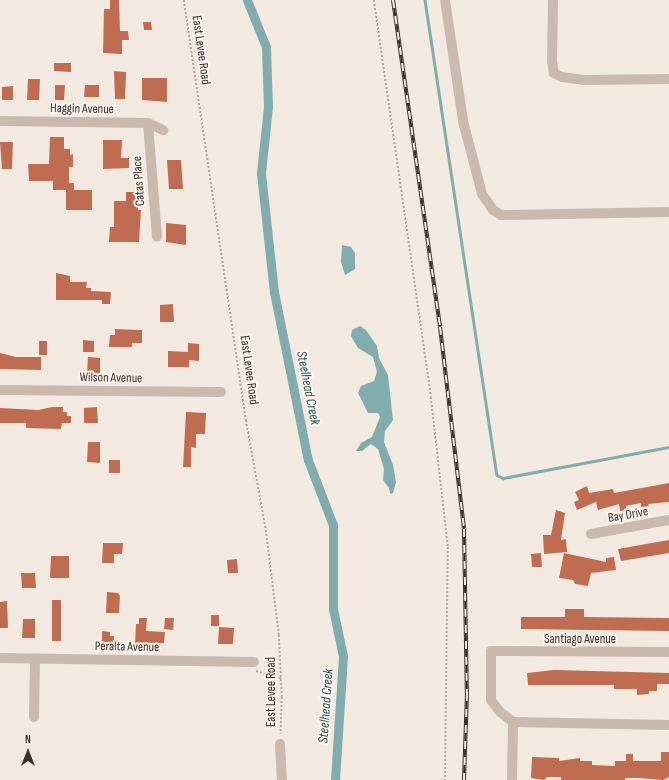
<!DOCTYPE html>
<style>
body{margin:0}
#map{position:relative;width:669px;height:780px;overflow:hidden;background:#f2eae1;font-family:"Sofia Sans Condensed",sans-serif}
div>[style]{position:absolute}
.water>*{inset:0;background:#81acae}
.stream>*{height:2.5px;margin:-1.25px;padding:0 1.25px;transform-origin:1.25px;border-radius:1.25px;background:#81acae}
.canal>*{height:9px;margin:-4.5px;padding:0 4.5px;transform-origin:4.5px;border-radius:4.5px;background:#81acae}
.building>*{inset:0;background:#c06c51}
.path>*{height:1.5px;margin-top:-0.75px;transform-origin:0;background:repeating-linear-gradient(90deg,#b6a497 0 2px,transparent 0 4px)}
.minor>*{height:10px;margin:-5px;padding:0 5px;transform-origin:5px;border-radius:5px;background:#cabaad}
.rail>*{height:4px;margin-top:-2px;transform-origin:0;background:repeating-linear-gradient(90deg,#faf4ed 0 8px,#392f2b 0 16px);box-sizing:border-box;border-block:1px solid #392f2b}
span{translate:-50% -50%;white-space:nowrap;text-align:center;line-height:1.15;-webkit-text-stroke:4px #faf4ed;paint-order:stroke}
.street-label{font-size:13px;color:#392f2b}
.water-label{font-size:14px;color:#225559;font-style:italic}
.north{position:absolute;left:8px;top:732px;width:40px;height:40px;-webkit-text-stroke:3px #faf4ed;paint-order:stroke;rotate:0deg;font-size:11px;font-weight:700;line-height:16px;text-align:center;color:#392f2b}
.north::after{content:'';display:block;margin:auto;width:14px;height:18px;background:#392f2b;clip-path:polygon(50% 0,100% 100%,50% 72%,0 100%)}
</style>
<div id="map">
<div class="water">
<div style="clip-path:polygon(342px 245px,351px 247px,355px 253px,355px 269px,345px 275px,341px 262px)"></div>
<div style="clip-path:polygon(360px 326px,366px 330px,377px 346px,379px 358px,388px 375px,393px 420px,385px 431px,384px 442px,393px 465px,396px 482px,393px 493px,390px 494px,389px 488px,383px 480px,384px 469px,378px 449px,371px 444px,362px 451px,356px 451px,361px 443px,372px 437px,380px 417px,378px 413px,368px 413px,358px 393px,361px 386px,374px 381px,377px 372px,373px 357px,358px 348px,351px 336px,352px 330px)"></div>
</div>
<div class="stream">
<div style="left:425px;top:0;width:480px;rotate:81.4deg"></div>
<div style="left:497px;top:475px;width:7px;rotate:27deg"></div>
<div style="left:503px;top:478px;width:169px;rotate:-10.6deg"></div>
</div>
<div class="canal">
<div style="left:247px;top:0;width:51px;rotate:68deg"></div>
<div style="left:266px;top:47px;width:60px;rotate:88.1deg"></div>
<div style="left:268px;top:107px;width:66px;rotate:96.1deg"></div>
<div style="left:261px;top:173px;width:120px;rotate:83.8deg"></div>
<div style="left:274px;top:292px;width:171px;rotate:78.6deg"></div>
<div style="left:308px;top:460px;width:70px;rotate:69deg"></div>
<div style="left:333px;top:525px;width:84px;rotate:90deg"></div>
<div style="left:333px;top:609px;width:48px;rotate:78deg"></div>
<div style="left:343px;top:656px;width:124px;rotate:93.7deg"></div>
</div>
<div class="building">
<div style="clip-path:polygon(110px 0,119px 0,120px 31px,128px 31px,129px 40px,122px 40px,122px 54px,103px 53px,104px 9px,110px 9px)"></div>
<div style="clip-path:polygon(143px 22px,151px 22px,152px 30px,144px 30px)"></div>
<div style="clip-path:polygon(54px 63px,71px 63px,71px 72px,54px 71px)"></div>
<div style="clip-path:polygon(114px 71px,126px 72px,125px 99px,115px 99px)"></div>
<div style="clip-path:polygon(142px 78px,167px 78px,167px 102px,142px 100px)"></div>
<div style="clip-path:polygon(28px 79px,40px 79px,39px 100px,27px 100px)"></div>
<div style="clip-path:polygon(55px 85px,65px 85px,64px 100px,55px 100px)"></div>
<div style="clip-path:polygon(85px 85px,99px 85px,99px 97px,84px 97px)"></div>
<div style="clip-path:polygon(13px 86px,13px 100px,2px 100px,2px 87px)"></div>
<div style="clip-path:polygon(50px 137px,64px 137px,64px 149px,70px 149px,70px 155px,73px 154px,73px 167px,69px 167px,69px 183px,74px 183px,74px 190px,92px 190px,92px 210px,66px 210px,66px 190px,53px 190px,53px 181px,29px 181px,28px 164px,49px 164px)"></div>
<div style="clip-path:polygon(103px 140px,122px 140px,121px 158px,129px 158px,129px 168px,103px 169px)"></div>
<div style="clip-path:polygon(0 142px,13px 142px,12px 169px,2px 169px)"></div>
<div style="clip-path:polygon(167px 160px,181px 160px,183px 189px,169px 189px)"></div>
<div style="clip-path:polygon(126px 192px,138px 192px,138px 210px,141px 210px,139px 242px,109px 242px,110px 227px,114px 227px,114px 201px,126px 201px)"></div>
<div style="clip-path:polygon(166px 223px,186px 225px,186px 245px,166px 242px)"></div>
<div style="clip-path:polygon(56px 273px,70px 276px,70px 282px,87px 282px,86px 288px,91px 288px,91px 291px,111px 292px,110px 304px,102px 304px,102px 300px,56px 300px)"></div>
<div style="clip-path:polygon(173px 304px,174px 322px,160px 322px,160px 305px)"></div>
<div style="clip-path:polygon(115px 329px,142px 330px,142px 343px,132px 343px,132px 347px,109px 347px,110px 335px,115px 335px)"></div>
<div style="clip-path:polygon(83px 340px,94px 341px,94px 352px,83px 352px)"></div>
<div style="clip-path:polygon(39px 341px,47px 341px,47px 355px,39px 355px)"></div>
<div style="clip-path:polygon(188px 343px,199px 344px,199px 361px,189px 360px,189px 367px,168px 367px,168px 351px,188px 352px)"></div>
<div style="clip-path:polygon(0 353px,16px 357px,41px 357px,41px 370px,0 369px)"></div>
<div style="clip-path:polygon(88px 357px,100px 358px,100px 375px,87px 374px)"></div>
<div style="clip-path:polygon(52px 407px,63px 407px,63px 412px,67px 412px,67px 416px,71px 416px,71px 423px,62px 423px,61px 429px,26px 428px,26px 423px,0 423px,0 408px,38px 410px)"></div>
<div style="clip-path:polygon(97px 407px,98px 423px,84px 423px,84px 408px)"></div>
<div style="clip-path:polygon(186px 412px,206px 413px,205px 434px,196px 434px,196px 448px,191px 447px,191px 467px,183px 467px)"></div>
<div style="clip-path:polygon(88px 442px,100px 442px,100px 463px,87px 462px)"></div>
<div style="clip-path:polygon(109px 460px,120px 460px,120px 473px,109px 473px)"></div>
<div style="clip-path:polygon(669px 483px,669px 502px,648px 504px,649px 506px,641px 507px,641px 503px,626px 506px,627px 510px,620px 511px,619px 504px,598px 510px,596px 502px,577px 510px,574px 502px,579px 500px,575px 492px,587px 486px,589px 493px,613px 489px,614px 493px)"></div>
<div style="clip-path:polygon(556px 510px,565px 513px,561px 540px,566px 539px,567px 552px,544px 554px,543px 535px,551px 535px)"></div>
<div style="clip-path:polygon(669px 540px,669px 553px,621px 561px,618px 549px)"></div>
<div style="clip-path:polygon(103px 543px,123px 543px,122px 554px,114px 554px,114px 563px,102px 563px)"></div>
<div style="clip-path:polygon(541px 553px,542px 567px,532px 567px,531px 554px)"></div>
<div style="clip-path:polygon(564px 553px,606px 562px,606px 558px,614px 557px,616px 570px,591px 573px,588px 586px,575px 584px,573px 580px,559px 578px)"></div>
<div style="clip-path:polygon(51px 556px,69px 556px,69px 578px,50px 578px)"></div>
<div style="clip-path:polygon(237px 559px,238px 573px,228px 573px,227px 560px)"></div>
<div style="clip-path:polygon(21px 573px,35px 573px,36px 588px,22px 588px)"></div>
<div style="clip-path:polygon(107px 592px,118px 593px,120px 596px,119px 613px,106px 613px)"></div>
<div style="clip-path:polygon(52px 600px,61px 600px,61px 641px,52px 641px)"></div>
<div style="clip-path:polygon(7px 601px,8px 628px,0 628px,0 602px)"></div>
<div style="clip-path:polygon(565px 609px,584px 609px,584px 617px,669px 618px,669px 631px,521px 629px,521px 617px,565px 617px)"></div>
<div style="clip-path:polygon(211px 615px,219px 615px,219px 626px,211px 626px)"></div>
<div style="clip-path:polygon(139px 618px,147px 618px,146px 631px,165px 632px,164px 643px,135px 643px,136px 624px,139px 624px)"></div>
<div style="clip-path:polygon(165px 618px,174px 618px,173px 630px,164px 629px)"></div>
<div style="clip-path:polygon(23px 619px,35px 619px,35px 638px,22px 638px)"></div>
<div style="clip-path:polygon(219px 627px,234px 628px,233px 644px,218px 644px)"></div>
<div style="clip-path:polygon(102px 631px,110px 632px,110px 636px,114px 636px,114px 646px,102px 643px)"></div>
<div style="clip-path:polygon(554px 670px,669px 673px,669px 684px,657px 684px,657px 691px,649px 691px,649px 694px,637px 695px,637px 689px,614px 689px,614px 685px,528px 685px,527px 673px)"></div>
<div style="clip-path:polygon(661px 752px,669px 752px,669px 777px,663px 780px,640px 778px,625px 778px,625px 780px,561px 780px,561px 777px,547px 777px,544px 780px,531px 778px,532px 757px,559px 758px,559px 761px,580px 758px,580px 761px,592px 761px,592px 765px,615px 766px,615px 761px,626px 761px,626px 754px,633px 754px,633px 761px,661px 761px)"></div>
</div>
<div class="path">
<div style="left:184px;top:0;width:425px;rotate:81.6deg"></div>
<div style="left:246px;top:420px;width:112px;rotate:79.7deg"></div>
<div style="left:266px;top:530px;width:106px;rotate:82.9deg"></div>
<div style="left:279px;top:635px;width:62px;rotate:87.2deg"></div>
<div style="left:282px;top:697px;width:37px;rotate:92deg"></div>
<div style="left:374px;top:0;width:401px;rotate:81.8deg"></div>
<div style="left:431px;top:397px;width:151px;rotate:83.5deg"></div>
<div style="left:448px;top:547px;width:233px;rotate:90.7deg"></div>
<div style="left:256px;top:671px;width:27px;rotate:17deg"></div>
</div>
<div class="minor">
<div style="left:445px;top:0;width:122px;rotate:81.5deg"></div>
<div style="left:463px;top:121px;width:75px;rotate:75.4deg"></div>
<div style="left:482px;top:194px;width:19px;rotate:55deg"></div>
<div style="left:493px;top:210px;width:9px;rotate:32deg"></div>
<div style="left:501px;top:215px;width:168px;rotate:-1deg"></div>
<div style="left:553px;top:0;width:61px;rotate:90.9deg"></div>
<div style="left:552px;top:61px;width:12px;rotate:81deg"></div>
<div style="left:554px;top:73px;width:9px;rotate:27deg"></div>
<div style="left:562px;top:77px;width:21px;rotate:8deg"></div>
<div style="left:583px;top:80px;width:86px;rotate:-0.7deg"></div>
<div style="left:0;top:121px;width:148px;rotate:0.8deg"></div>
<div style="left:148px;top:123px;width:17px;rotate:25deg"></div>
<div style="left:148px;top:123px;width:114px;rotate:85.5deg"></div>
<div style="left:0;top:390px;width:221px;rotate:0.5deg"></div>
<div style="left:591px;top:534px;width:79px;rotate:-10.2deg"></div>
<div style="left:0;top:658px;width:254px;rotate:0.9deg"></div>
<div style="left:34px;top:717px;width:58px;rotate:-89deg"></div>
<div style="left:513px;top:722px;width:156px;rotate:1.1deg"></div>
<div style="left:280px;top:744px;width:36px;rotate:87deg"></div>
<div style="left:512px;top:780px;width:58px;rotate:-89deg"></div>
<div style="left:513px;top:722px;width:16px;rotate:-142deg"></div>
<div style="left:500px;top:712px;width:15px;rotate:-127deg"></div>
<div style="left:491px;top:700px;width:49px;rotate:-90deg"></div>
<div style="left:491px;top:651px;width:178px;rotate:0.3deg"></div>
</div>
<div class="rail">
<div style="left:393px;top:0;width:330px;rotate:81.8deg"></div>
<div style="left:440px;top:327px;width:203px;rotate:83.2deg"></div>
<div style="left:464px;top:529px;width:164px;rotate:89deg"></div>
<div style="left:467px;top:693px;width:87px;rotate:92deg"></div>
</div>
<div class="street-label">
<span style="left:201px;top:50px;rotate:82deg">East Levee Road</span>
<span style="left:82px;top:109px;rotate:1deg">Haggin Avenue</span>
<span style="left:139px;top:181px;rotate:-94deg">Catas Place</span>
<span style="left:249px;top:370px;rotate:82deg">East Levee Road</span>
<span style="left:111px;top:378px;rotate:1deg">Wilson Avenue</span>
<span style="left:628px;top:515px;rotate:-10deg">Bay Drive</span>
<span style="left:580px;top:639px">Santiago Avenue</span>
<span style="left:127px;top:647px;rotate:1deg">Peralta Avenue</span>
<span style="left:271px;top:692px;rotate:-90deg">East Levee Road</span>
</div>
<div class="water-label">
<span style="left:308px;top:388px;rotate:79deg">Steelhead Creek</span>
<span style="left:326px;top:706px;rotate:-86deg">Steelhead Creek</span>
</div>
<div class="north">N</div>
</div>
